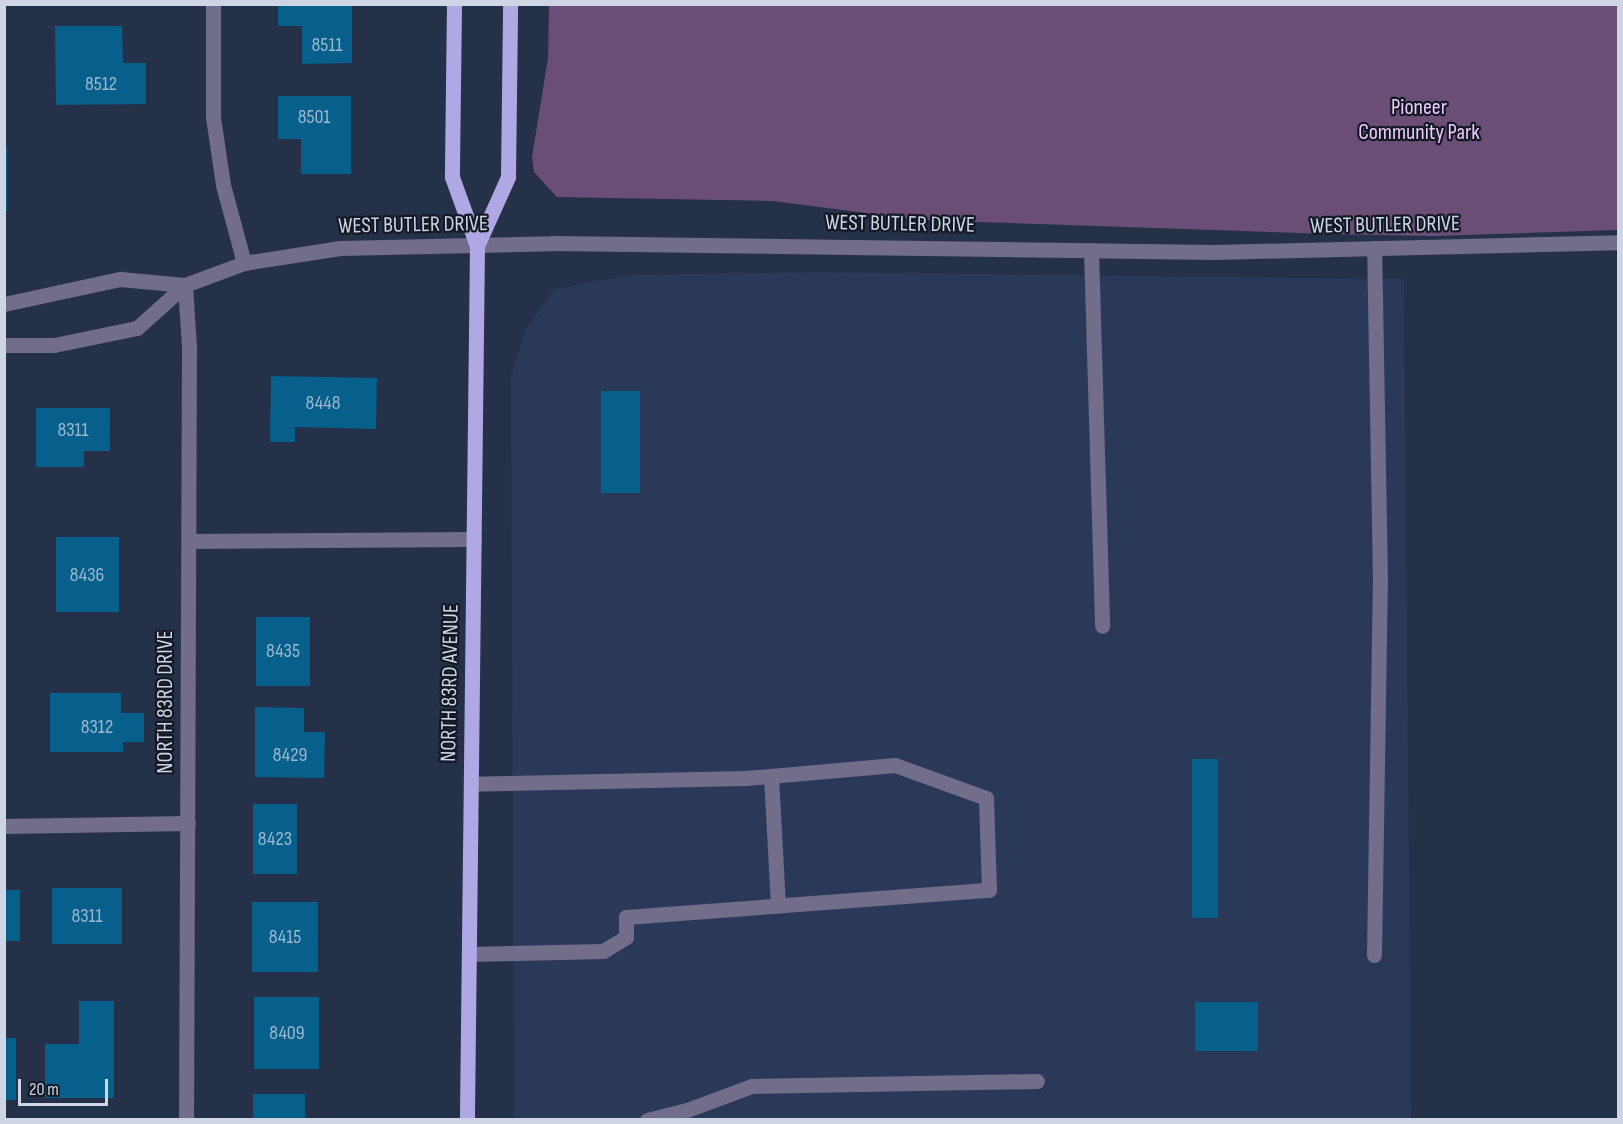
<!DOCTYPE html>
<style>
body{margin:0}
#map{position:relative;width:1623px;height:1124px;overflow:hidden;background:#253149;font-family:"Sofia Sans Condensed",sans-serif}
div>[style]{position:absolute}
.built>*{inset:0;background:#2b3958}
.green>*{inset:0;background:#6a4e76}
.building>*{inset:0;background:#075f8b}
.minor>*{height:15px;margin:-7.5px;padding:0 7.5px;transform-origin:7.5px;border-radius:7.5px;background:#716d8b}
.major>*{height:15px;margin:-7.5px;padding:0 7.5px;transform-origin:7.5px;border-radius:7.5px;background:#b0a8e4}
span{translate:-50% -50%;white-space:nowrap;text-align:center;line-height:1.15;-webkit-text-stroke:4.5px #131924;paint-order:stroke}
.number-label{font-size:20px;color:#9cb8cf}
.number-label span{-webkit-text-stroke-width:0}
.park-label{font-size:22px;color:#edc9fc}
.street-label{font-size:22px;color:#ced6e6}
.frame{position:absolute;inset:0;border:6px solid #ced6e6;pointer-events:none}
.scale{position:absolute;left:18px;top:1079px;width:90px;height:27px;box-sizing:border-box;border:3px solid #ced6e6;border-top:0;padding-left:8px;font-size:18px;line-height:21px;white-space:nowrap;color:#ced6e6;-webkit-text-stroke:4px #131924;paint-order:stroke}
</style>
<div id="map">
<div class="built">
<div style="clip-path:polygon(813px 272px,1404px 279px,1411px 1119px,514px 1119px,511px 376px,526px 329px,554px 289px,630px 275px)"></div>
</div>
<div class="green">
<div style="clip-path:polygon(549px 5px,1618px 5px,1618px 230px,1434px 236px,1328px 234px,920px 220px,773px 201px,557px 197px,534px 172px,532px 157px,548px 58px)"></div>
</div>
<div class="building">
<div style="clip-path:polygon(278px 4px,352px 4px,352px 63px,302px 64px,302px 26px,278px 26px)"></div>
<div style="clip-path:polygon(55px 26px,122px 26px,123px 63px,146px 63px,146px 104px,56px 105px)"></div>
<div style="clip-path:polygon(278px 96px,351px 96px,351px 174px,301px 174px,301px 139px,278px 139px)"></div>
<div style="clip-path:polygon(4px 146px,7px 146px,7px 211px,4px 211px)"></div>
<div style="clip-path:polygon(271px 376px,377px 378px,376px 429px,295px 427px,295px 442px,270px 442px)"></div>
<div style="clip-path:polygon(601px 391px,640px 391px,640px 493px,601px 493px)"></div>
<div style="clip-path:polygon(36px 408px,110px 408px,110px 451px,84px 451px,84px 467px,36px 467px)"></div>
<div style="clip-path:polygon(56px 537px,119px 537px,119px 612px,56px 612px)"></div>
<div style="clip-path:polygon(256px 617px,310px 617px,310px 686px,256px 686px)"></div>
<div style="clip-path:polygon(50px 693px,121px 693px,121px 713px,144px 713px,144px 742px,123px 742px,123px 752px,50px 752px)"></div>
<div style="clip-path:polygon(255px 707px,304px 708px,304px 732px,325px 732px,324px 778px,255px 777px)"></div>
<div style="clip-path:polygon(1192px 759px,1218px 759px,1218px 918px,1192px 918px)"></div>
<div style="clip-path:polygon(253px 804px,297px 804px,297px 874px,253px 874px)"></div>
<div style="clip-path:polygon(52px 888px,122px 888px,122px 944px,52px 944px)"></div>
<div style="clip-path:polygon(4px 890px,20px 890px,20px 941px,4px 941px)"></div>
<div style="clip-path:polygon(252px 902px,318px 902px,318px 972px,252px 972px)"></div>
<div style="clip-path:polygon(254px 997px,319px 997px,319px 1069px,254px 1069px)"></div>
<div style="clip-path:polygon(79px 1001px,114px 1001px,114px 1098px,45px 1098px,45px 1044px,79px 1044px)"></div>
<div style="clip-path:polygon(1195px 1002px,1258px 1002px,1258px 1051px,1195px 1051px)"></div>
<div style="clip-path:polygon(4px 1038px,16px 1038px,16px 1100px,4px 1100px)"></div>
<div style="clip-path:polygon(253px 1094px,305px 1094px,305px 1120px,253px 1120px)"></div>
</div>
<div class="minor">
<div style="left:213px;top:4px;width:113px;rotate:90deg"></div>
<div style="left:213px;top:117px;width:69px;rotate:81.6deg"></div>
<div style="left:223px;top:185px;width:81px;rotate:74.9deg"></div>
<div style="left:1091px;top:250px;width:376px;rotate:88.3deg"></div>
<div style="left:185px;top:285px;width:62px;rotate:86.3deg"></div>
<div style="left:189px;top:347px;width:773px;rotate:90.22deg"></div>
<div style="left:4px;top:304px;width:119px;rotate:-12.2deg"></div>
<div style="left:120px;top:279px;width:65px;rotate:5.3deg"></div>
<div style="left:4px;top:345px;width:50px"></div>
<div style="left:54px;top:345px;width:85px;rotate:-11.6deg"></div>
<div style="left:137px;top:328px;width:64px;rotate:-41.9deg"></div>
<div style="left:185px;top:285px;width:63px;rotate:-20.4deg"></div>
<div style="left:244px;top:263px;width:97px;rotate:-8.9deg"></div>
<div style="left:340px;top:248px;width:213px;rotate:-1.3deg"></div>
<div style="left:553px;top:243px;width:662px;rotate:0.78deg"></div>
<div style="left:1215px;top:252px;width:403px;rotate:-1.4deg"></div>
<div style="left:189px;top:541px;width:285px;rotate:-0.4deg"></div>
<div style="left:771px;top:776px;width:130px;rotate:86.9deg"></div>
<div style="left:4px;top:826px;width:184px;rotate:-0.9deg"></div>
<div style="left:469px;top:954px;width:134px;rotate:-1.3deg"></div>
<div style="left:603px;top:951px;width:27px;rotate:-31deg"></div>
<div style="left:626px;top:937px;width:20px;rotate:-90deg"></div>
<div style="left:626px;top:917px;width:364px;rotate:-4.3deg"></div>
<div style="left:989px;top:890px;width:92px;rotate:-91.9deg"></div>
<div style="left:986px;top:798px;width:97px;rotate:-160.1deg"></div>
<div style="left:895px;top:765px;width:150px;rotate:175deg"></div>
<div style="left:746px;top:778px;width:275px;rotate:178.8deg"></div>
<div style="left:1374px;top:955px;width:372px;rotate:-89.1deg"></div>
<div style="left:1380px;top:583px;width:335px;rotate:-91deg"></div>
<div style="left:647px;top:1120px;width:41px;rotate:-14deg"></div>
<div style="left:687px;top:1110px;width:69px;rotate:-20.3deg"></div>
<div style="left:752px;top:1086px;width:285px;rotate:-1deg"></div>
</div>
<div class="major">
<div style="left:454px;top:4px;width:173px;rotate:90.7deg"></div>
<div style="left:452px;top:177px;width:73px;rotate:70.1deg"></div>
<div style="left:477px;top:246px;width:874px;rotate:90.66deg"></div>
<div style="left:477px;top:246px;width:76px;rotate:-65.8deg"></div>
<div style="left:508px;top:177px;width:173px;rotate:-89.3deg"></div>
</div>
<div class="number-label">
<span style="left:327px;top:45px">8511</span>
<span style="left:101px;top:84px">8512</span>
<span style="left:314px;top:117px">8501</span>
<span style="left:323px;top:403px">8448</span>
<span style="left:73px;top:430px">8311</span>
<span style="left:87px;top:575px">8436</span>
<span style="left:283px;top:651px">8435</span>
<span style="left:97px;top:727px">8312</span>
<span style="left:290px;top:755px">8429</span>
<span style="left:275px;top:839px">8423</span>
<span style="left:87px;top:916px">8311</span>
<span style="left:285px;top:937px">8415</span>
<span style="left:287px;top:1033px">8409</span>
</div>
<div class="park-label">
<span style="left:1419px;top:120px">Pioneer<br>Community Park</span>
</div>
<div class="street-label">
<span style="left:900px;top:224px;rotate:1deg">WEST BUTLER DRIVE</span>
<span style="left:413px;top:225px;rotate:-1deg">WEST BUTLER DRIVE</span>
<span style="left:1385px;top:225px;rotate:-1deg">WEST BUTLER DRIVE</span>
<span style="left:450px;top:683px;rotate:-89deg">NORTH 83RD AVENUE</span>
<span style="left:166px;top:702px;rotate:-90deg">NORTH 83RD DRIVE</span>
</div>
<div class="frame"></div>
<div class="scale">20 m</div>
</div>
